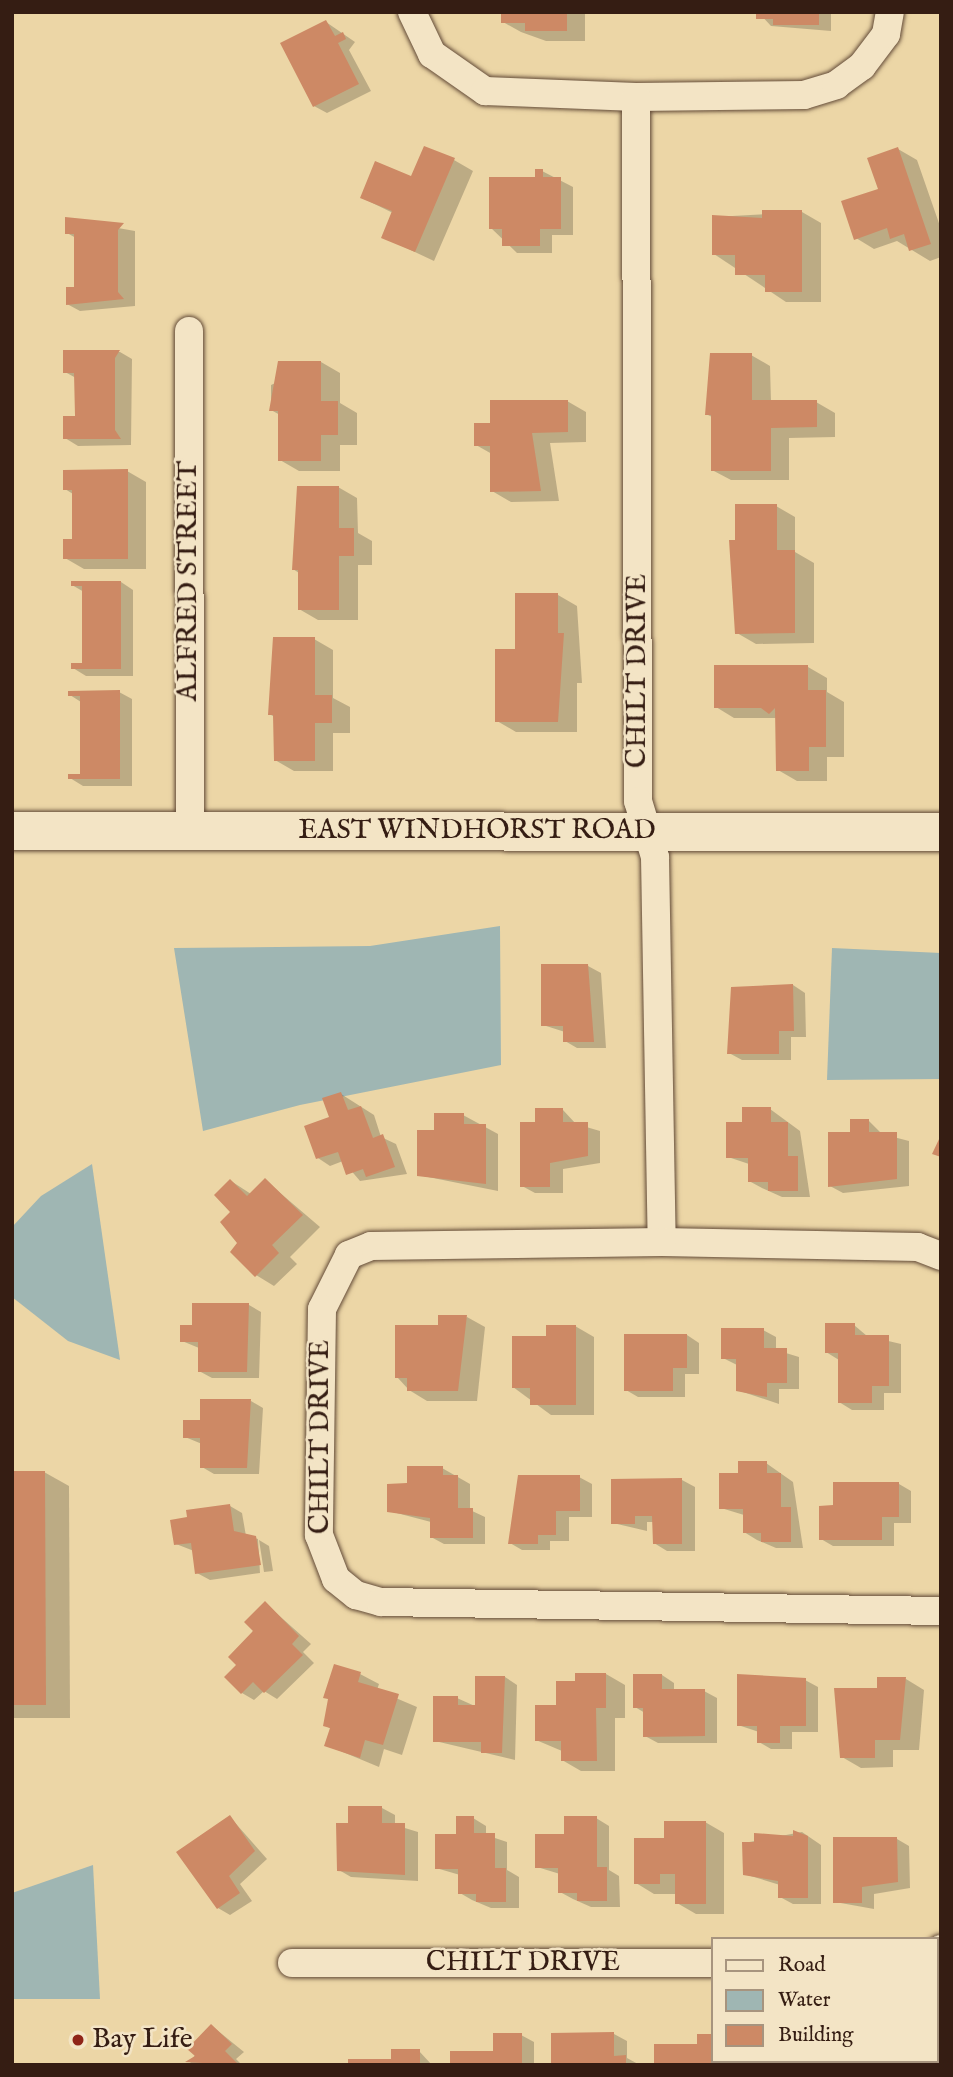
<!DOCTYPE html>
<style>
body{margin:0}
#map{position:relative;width:953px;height:2077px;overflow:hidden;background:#ecd6a6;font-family:"IM FELL English",serif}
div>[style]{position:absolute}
.water>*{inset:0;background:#9fb6b3}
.shadow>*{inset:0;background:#0003}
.building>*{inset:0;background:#cd8965}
.roads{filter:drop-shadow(0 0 2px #634b38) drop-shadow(0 0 2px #634b38)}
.street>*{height:28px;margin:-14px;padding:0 14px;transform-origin:14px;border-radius:14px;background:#f3e4c5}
.secondary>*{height:38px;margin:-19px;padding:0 19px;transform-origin:19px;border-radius:19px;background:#f3e4c5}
.dots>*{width:19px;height:19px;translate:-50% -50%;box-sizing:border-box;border:4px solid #f3e4c5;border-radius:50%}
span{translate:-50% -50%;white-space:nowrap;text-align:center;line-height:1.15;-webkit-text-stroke:5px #f3e4c5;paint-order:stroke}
.street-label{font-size:28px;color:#351d13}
.poi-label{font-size:28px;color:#351d13}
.left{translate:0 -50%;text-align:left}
.frame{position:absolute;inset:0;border:14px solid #351d13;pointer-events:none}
.legend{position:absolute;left:711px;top:1937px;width:228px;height:126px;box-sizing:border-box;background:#f3e4c5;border:2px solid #a7947e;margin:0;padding:9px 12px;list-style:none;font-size:21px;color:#351d13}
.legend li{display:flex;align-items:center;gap:14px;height:35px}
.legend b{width:35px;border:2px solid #a7947e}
</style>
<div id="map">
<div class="water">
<div style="clip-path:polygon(500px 926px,501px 1065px,300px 1105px,203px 1131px,174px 948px,370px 946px)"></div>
<div style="clip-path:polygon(832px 948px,941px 953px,941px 1079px,827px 1080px)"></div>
<div style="clip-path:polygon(92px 1164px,120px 1360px,68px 1341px,12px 1297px,12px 1227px,41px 1196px)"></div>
<div style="clip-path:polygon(93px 1865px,100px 1999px,12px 1999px,12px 1893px)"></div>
</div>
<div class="shadow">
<div style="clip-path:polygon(503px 12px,585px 12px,585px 41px,546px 41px,521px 32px,503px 22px)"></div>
<div style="clip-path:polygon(758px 12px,831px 12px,831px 31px,771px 26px)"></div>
<div style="clip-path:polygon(326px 22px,355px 42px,349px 50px,371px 91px,327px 113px,314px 106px)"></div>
<div style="clip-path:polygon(898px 149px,917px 160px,941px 229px,941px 257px,930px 261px,897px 241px,874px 249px,856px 238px)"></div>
<div style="clip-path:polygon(454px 160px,473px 171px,434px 261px,383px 237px,393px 213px,362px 198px)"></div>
<div style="clip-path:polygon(542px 171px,573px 187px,573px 235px,552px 235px,552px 253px,517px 253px,491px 228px)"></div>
<div style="clip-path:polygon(802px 212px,821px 223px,821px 302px,786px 302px,714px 254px,714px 217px)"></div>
<div style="clip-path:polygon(67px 219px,135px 231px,135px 306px,80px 311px,67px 304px,76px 289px,76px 238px,67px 233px)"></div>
<div style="clip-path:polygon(65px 352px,120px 352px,132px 359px,131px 445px,78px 446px,65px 438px,77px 418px,76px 378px,65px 372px)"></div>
<div style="clip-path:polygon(751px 355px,770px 366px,771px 402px,816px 402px,835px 413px,835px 437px,789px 438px,789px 480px,731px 480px,712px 470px,712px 417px,706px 414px)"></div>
<div style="clip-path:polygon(321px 362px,340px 373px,340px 403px,357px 413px,357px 445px,340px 445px,340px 471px,299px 471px,280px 460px,280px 415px,271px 410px,271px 385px)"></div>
<div style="clip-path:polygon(567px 401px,586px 412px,586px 442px,550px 443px,559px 501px,511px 502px,492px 491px,492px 454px,476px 445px,492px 425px)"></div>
<div style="clip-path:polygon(127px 471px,146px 482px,146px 569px,84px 569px,65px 558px,74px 541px,73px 494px,65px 489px)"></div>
<div style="clip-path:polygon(338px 487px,357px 498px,358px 533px,372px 541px,372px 565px,358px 565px,358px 620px,318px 620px,299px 609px,299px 573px,293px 569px)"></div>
<div style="clip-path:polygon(776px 506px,795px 517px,795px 552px,814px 563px,814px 643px,756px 644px,737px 633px,737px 542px)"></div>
<div style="clip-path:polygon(121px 582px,133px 590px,133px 676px,86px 676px,73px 668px,84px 665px,84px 592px,72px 585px)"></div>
<div style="clip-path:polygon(558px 595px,577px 606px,582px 683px,577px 683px,577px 732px,516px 732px,497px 721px,517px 651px)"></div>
<div style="clip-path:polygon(314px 639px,333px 650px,333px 698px,350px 707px,350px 733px,333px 733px,333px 771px,294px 771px,275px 760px,275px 717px,269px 714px)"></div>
<div style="clip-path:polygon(808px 667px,827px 678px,827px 692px,844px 702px,844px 757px,827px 757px,827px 781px,797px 781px,778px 770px,777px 718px,734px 718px,716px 707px)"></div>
<div style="clip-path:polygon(119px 692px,132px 699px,132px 786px,83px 786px,70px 778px,82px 775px,81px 702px,70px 695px)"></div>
<div style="clip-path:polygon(588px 966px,601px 973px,606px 1048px,577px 1048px,565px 1041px,565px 1032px,543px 1025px)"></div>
<div style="clip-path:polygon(793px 985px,805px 993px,806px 1037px,791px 1037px,791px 1060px,742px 1060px,729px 1053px)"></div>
<div style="clip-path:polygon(341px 1094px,374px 1115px,381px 1137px,396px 1144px,407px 1174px,360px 1181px,343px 1161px,330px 1166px,318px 1158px)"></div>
<div style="clip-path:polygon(770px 1109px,800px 1131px,810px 1197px,782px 1197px,762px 1188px,749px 1181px,749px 1164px,728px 1157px,744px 1124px)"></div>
<div style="clip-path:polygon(563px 1110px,576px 1124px,600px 1131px,600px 1163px,563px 1169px,563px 1193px,535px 1193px,522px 1186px,536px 1124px)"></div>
<div style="clip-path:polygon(463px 1115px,498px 1134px,498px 1191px,418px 1175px,435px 1132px)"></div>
<div style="clip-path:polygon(869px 1121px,882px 1134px,909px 1141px,909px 1186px,843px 1193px,830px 1186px)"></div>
<div style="clip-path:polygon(265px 1180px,320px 1227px,290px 1257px,297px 1264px,274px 1286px,256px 1275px,233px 1212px,231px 1181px,251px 1194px)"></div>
<div style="clip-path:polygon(249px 1305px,261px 1312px,259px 1378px,212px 1378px,199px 1371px,199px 1348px,182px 1341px,194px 1326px)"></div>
<div style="clip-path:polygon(467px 1317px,485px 1327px,477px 1401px,427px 1401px,409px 1390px,397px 1377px)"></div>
<div style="clip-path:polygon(854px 1325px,867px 1336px,901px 1344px,901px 1393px,884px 1393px,884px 1410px,852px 1410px,839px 1402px,839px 1360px,826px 1352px)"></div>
<div style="clip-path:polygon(575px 1326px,594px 1337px,594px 1415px,551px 1415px,513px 1387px,548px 1338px)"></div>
<div style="clip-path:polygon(763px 1330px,776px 1337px,776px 1350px,799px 1357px,799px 1389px,779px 1389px,779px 1404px,737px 1390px,737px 1365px,723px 1358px)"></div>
<div style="clip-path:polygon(687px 1335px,699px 1343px,699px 1374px,685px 1374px,685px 1397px,638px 1397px,626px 1390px)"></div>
<div style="clip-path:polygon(251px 1401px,263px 1408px,259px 1474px,214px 1474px,202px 1467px,202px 1444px,185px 1437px)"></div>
<div style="clip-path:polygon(766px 1463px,793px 1482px,803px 1548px,776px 1548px,757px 1540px,744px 1532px,744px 1515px,721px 1508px,740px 1475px)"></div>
<div style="clip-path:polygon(442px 1468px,470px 1484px,470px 1510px,485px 1517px,485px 1544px,444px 1544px,431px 1537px,431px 1522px,389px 1511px)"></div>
<div style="clip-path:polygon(44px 1472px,69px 1486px,70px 1718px,12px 1718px,12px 1473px)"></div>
<div style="clip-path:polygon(579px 1477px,592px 1484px,592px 1517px,569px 1517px,569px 1541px,550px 1541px,550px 1550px,522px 1550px,510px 1543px)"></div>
<div style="clip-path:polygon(682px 1480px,695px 1487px,695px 1551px,667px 1551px,654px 1543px,654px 1522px,647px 1522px,647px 1531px,613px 1523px)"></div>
<div style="clip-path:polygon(899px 1484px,911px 1491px,911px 1523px,894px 1523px,894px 1546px,833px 1546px,821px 1539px,835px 1507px)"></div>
<div style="clip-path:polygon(230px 1506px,242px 1513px,246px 1536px,258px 1539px,260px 1573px,210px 1580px,197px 1573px,194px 1551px,176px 1544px)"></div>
<div style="clip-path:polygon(259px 1540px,269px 1546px,273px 1571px,264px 1572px)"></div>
<div style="clip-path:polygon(265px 1603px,311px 1644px,303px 1652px,314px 1663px,277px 1699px,264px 1691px,254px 1700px,242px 1693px,238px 1665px)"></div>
<div style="clip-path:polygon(360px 1674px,379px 1684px,377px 1690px,417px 1707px,402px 1755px,384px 1749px,379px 1767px,326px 1745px,331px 1729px,325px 1725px)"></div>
<div style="clip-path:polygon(606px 1674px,625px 1685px,625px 1718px,615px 1718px,615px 1771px,581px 1771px,562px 1760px,562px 1751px,536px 1740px,558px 1707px)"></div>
<div style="clip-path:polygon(662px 1675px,674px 1683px,674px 1691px,704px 1691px,717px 1698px,717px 1743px,658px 1743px,645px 1736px,645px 1713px,635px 1707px)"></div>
<div style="clip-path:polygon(505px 1677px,517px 1685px,515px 1760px,435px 1741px,457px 1698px,477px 1707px)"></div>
<div style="clip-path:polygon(906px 1679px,924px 1690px,919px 1750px,893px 1750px,893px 1767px,861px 1768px,842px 1757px,879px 1689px)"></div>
<div style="clip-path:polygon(805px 1680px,818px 1687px,818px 1732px,792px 1732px,792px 1749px,771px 1749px,759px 1742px,759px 1732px,738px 1725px)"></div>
<div style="clip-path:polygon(382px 1808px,395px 1815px,395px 1825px,418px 1832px,418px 1881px,351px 1877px,339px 1870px,350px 1825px)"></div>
<div style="clip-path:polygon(230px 1817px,267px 1859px,240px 1884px,252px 1901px,230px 1915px,218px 1908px)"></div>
<div style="clip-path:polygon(473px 1818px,486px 1826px,486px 1835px,507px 1842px,507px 1870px,519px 1877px,519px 1908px,491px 1908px,472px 1900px,460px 1893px,460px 1875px,436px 1868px)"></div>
<div style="clip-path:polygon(596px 1818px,609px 1826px,609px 1870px,619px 1876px,620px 1907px,591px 1907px,573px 1899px,560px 1892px,560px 1874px,537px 1867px,566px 1835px)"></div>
<div style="clip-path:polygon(705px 1822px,724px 1833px,724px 1914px,696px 1914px,677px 1903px,677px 1894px,654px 1894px,636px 1883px,666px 1840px)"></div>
<div style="clip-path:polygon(802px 1832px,821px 1845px,821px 1904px,793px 1904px,780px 1897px,780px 1885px,744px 1874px,744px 1843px)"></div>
<div style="clip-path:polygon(897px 1839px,909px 1846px,910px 1888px,874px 1894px,874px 1909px,835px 1902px)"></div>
<div style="clip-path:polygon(212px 2026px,244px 2052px,236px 2059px,242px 2065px,189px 2065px)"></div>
<div style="clip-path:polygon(614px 2034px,627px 2041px,627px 2058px,638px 2064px,553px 2065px)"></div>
<div style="clip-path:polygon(521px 2035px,534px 2042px,534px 2065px,452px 2065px,495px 2052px)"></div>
<div style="clip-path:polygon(698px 2036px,713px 2036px,713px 2061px,738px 2065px,655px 2065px,698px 2046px)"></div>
<div style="clip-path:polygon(937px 2045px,941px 2065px,883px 2065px,937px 2061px)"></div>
<div style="clip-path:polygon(419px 2051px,432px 2065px,350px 2065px,393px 2061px)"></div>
<div style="clip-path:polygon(760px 2061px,837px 2061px,836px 2065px)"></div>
</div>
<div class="building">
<div style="clip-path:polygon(501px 12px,567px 12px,567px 31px,525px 31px,525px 23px,501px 23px)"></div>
<div style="clip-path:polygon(756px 12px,819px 12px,819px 25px,773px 25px,773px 19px,756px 19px)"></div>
<div style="clip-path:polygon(326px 20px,335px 36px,343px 32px,346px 39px,338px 43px,359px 84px,313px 107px,280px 43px)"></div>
<div style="clip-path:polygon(424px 146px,455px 158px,415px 252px,381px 238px,392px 211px,360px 198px,375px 161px,411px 176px)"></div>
<div style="clip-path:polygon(898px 147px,931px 244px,909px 251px,904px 234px,890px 239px,887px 228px,854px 240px,841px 201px,878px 189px,867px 158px)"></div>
<div style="clip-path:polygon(535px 169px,543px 169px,543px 177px,561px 177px,561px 229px,540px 229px,540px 246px,502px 246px,502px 229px,489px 229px,489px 177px,535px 177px)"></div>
<div style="clip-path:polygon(762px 210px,802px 210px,802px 292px,765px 292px,765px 275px,735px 275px,735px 255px,712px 255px,712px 215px,762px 218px)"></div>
<div style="clip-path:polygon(65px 217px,124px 223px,118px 230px,118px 292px,124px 299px,66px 305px,66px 287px,74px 287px,74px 234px,65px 234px)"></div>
<div style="clip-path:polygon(63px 350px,120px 350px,115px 358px,115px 430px,121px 439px,63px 439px,63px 416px,75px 416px,74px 373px,63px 373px)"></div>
<div style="clip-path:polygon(710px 353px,752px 353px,752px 400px,817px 400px,817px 427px,771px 428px,771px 471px,711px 471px,711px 415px,705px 415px)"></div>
<div style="clip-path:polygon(278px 361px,321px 361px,321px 401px,338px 401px,338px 435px,321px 435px,321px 461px,278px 461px,278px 411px,269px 411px)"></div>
<div style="clip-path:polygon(490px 400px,568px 400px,568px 432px,532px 433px,541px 491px,490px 492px,490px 446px,474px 446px,474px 423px,490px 423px)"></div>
<div style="clip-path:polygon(128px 469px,128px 559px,63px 559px,63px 539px,72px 539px,72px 490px,63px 490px,63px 470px)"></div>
<div style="clip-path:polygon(297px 486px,339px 486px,339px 528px,354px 528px,354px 556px,339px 556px,339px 610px,298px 610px,298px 570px,292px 570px)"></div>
<div style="clip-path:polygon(735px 504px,777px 504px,777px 550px,795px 550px,795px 633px,735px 634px,729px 540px,735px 540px)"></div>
<div style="clip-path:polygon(71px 581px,121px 581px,121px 669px,71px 669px,71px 663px,82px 663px,82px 586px,71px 586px)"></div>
<div style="clip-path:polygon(515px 593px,558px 593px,558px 633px,564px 633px,558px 722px,495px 722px,495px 649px,515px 649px)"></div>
<div style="clip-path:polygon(273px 637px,315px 637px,315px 695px,332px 695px,332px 723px,315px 723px,315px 761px,274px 761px,273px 715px,268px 715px)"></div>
<div style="clip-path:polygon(714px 665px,808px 665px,808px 690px,826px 690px,826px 747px,809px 747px,809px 771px,776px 771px,775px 708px,769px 714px,761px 708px,714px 708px)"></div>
<div style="clip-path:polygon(120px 690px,120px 779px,68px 779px,68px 774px,80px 774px,80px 696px,68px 696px,68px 691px)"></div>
<div style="clip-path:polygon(541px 964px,588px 964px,594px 1042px,563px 1042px,563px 1026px,541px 1026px)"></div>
<div style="clip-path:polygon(793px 984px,794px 1031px,779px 1031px,779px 1054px,727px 1054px,731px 987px)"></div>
<div style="clip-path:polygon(341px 1092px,348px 1110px,361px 1106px,373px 1138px,383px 1134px,395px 1167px,366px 1177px,363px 1169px,346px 1175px,338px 1152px,316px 1159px,304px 1126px,329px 1117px,322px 1098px)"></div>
<div style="clip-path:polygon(742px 1107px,771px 1107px,771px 1122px,788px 1122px,788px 1156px,798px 1156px,798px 1191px,768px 1191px,768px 1182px,748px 1182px,748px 1158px,726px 1158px,726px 1122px,742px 1122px)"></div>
<div style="clip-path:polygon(535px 1108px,563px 1108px,563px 1122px,588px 1122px,588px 1156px,550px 1163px,550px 1187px,520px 1187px,520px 1122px,535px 1122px)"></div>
<div style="clip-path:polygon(434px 1113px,464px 1113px,464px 1124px,486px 1124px,486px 1184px,417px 1176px,417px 1130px,434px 1130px)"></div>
<div style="clip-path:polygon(850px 1119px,869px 1119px,869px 1132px,897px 1132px,897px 1179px,828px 1187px,828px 1132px,850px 1132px)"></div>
<div style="clip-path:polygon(941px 1135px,941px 1157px,932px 1154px)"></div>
<div style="clip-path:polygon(265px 1178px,303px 1215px,272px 1245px,279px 1253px,255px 1277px,230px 1252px,237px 1243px,220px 1222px,230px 1212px,214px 1195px,230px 1179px,247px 1196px)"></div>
<div style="clip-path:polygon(192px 1303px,249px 1303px,247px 1372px,198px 1372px,198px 1342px,180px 1342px,180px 1325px,192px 1325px)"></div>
<div style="clip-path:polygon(438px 1315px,467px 1315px,458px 1391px,407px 1391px,407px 1378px,395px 1378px,395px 1325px,438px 1325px)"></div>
<div style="clip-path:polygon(825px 1323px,855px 1323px,855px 1335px,889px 1335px,889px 1386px,872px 1386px,872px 1403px,838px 1403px,838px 1353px,825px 1353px)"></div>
<div style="clip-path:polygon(546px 1325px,576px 1325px,576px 1405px,530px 1405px,530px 1388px,512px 1388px,512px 1336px,546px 1336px)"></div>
<div style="clip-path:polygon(721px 1328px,764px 1328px,764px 1348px,787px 1348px,787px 1383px,767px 1383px,767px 1397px,736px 1391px,736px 1359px,721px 1359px)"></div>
<div style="clip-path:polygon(624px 1334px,687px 1334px,687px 1368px,673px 1368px,673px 1391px,624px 1391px)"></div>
<div style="clip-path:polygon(200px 1399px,251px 1399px,247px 1468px,200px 1468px,200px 1438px,183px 1438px,183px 1420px,200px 1420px)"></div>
<div style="clip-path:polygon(738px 1461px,767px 1461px,767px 1473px,781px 1473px,781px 1507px,791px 1507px,791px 1542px,761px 1542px,761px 1533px,743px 1533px,743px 1509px,719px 1509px,719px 1473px,738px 1473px)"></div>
<div style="clip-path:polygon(407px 1466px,443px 1466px,443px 1475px,458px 1475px,458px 1508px,473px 1508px,473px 1538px,430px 1538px,430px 1518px,387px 1512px,387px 1484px,407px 1483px)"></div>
<div style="clip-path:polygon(12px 1471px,45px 1471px,46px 1705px,12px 1705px)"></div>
<div style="clip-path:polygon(518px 1475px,580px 1475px,580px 1511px,556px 1511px,556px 1535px,538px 1535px,538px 1544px,508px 1544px)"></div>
<div style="clip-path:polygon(682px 1478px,682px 1544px,653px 1544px,652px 1516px,635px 1516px,635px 1524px,611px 1524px,611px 1479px)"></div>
<div style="clip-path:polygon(833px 1482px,899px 1482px,899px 1517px,882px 1517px,882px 1540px,819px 1540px,819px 1506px,833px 1505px)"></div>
<div style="clip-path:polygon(230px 1504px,234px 1531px,256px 1536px,261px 1565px,195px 1574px,191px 1543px,174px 1545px,170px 1520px,187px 1517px,186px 1510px)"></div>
<div style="clip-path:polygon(265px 1601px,299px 1636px,292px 1644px,303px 1655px,264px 1693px,253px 1682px,241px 1694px,224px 1677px,236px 1665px,228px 1657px,253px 1631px,244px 1622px)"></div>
<div style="clip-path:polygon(334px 1664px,361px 1672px,358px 1682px,399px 1694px,383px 1745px,365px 1740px,360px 1758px,324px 1746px,330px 1728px,323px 1726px,328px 1699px,323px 1698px)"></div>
<div style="clip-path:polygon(575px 1673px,606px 1673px,606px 1708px,596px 1708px,597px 1761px,561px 1761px,561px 1741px,535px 1741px,535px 1705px,556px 1705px,556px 1681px,575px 1681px)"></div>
<div style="clip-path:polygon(633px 1674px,662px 1674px,662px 1689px,705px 1689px,705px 1736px,643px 1737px,643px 1708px,633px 1708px)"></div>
<div style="clip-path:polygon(737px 1674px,806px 1678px,806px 1726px,780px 1726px,780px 1743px,757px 1743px,757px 1726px,737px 1726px)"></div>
<div style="clip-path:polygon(475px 1676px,505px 1676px,502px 1753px,481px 1753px,481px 1742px,433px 1742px,433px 1696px,458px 1696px,458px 1705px,475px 1705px)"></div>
<div style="clip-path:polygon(877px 1677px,906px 1677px,900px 1740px,875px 1740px,875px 1758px,840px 1758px,834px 1688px,877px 1688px)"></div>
<div style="clip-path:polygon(348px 1806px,382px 1806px,382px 1823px,405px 1823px,405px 1875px,337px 1871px,336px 1823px,348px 1823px)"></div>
<div style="clip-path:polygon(230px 1815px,255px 1851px,229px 1876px,240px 1893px,217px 1909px,176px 1852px)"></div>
<div style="clip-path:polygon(456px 1816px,474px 1816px,474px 1833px,495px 1833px,495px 1868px,506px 1868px,506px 1902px,476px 1902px,476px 1894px,458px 1894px,458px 1869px,435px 1869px,435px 1834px,456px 1834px)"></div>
<div style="clip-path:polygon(564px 1816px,597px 1816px,597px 1867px,607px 1867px,607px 1901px,577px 1901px,577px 1893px,558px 1893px,558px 1868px,535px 1868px,535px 1834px,564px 1834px)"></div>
<div style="clip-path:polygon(664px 1821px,706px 1821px,706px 1904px,675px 1904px,675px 1874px,660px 1874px,660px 1884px,634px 1884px,634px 1838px,664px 1838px)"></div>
<div style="clip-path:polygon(793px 1830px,808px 1836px,808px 1898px,778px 1898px,778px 1881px,743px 1875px,742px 1842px,754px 1842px,754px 1833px,793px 1836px)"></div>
<div style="clip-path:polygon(833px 1837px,897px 1837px,898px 1882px,862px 1887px,862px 1903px,833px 1903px)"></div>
<div style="clip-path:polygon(211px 2024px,232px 2044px,225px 2051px,239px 2065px,185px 2062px,195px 2056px,187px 2049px)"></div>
<div style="clip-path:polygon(614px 2032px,614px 2056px,626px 2055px,626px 2065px,551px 2065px,551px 2033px)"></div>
<div style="clip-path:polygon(493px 2033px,522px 2033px,522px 2065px,450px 2065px,450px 2051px,493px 2051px)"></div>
<div style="clip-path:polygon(697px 2034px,713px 2034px,713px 2061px,725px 2065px,654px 2065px,654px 2044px,697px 2044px)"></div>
<div style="clip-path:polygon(391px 2049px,420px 2049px,420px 2065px,348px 2065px,348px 2059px,391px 2059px)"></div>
<div style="clip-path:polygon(758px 2061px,825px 2061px,825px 2064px,758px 2065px)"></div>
<div style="clip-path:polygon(881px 2061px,930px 2061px,930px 2065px,881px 2065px)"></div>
</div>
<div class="roads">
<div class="street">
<div style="left:412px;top:12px;width:47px;rotate:64.5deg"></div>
<div style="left:432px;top:54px;width:65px;rotate:34.9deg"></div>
<div style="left:485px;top:91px;width:151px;rotate:2.3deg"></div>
<div style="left:636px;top:97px;width:168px;rotate:-0.7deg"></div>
<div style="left:804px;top:95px;width:34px;rotate:-17deg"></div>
<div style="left:836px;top:85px;width:32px;rotate:-36deg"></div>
<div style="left:862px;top:66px;width:40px;rotate:-53deg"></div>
<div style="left:886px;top:34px;width:22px;rotate:-80deg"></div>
<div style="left:636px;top:97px;width:704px;rotate:89.84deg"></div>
<div style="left:638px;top:801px;width:59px;rotate:73.1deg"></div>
<div style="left:655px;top:857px;width:385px;rotate:89deg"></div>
<div style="left:189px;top:331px;width:500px;rotate:89.89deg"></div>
<div style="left:941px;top:1256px;width:25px;rotate:-159deg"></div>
<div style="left:918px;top:1247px;width:256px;rotate:-178.9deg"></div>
<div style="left:662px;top:1242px;width:291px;rotate:179.2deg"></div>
<div style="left:371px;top:1246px;width:24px;rotate:158deg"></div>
<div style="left:349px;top:1255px;width:60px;rotate:116.6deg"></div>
<div style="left:322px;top:1309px;width:226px;rotate:90.8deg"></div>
<div style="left:319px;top:1535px;width:47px;rotate:68.9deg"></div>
<div style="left:336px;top:1579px;width:26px;rotate:39deg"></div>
<div style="left:356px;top:1595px;width:26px;rotate:16deg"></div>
<div style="left:381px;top:1602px;width:560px;rotate:0.92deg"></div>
<div style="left:937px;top:1952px;width:5px;rotate:-37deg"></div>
<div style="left:292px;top:1963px;width:421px"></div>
</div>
<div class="secondary">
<div style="left:12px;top:831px;width:929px;rotate:0.06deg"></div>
</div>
</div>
<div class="dots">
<div style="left:78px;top:2040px;background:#8f2418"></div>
</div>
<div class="street-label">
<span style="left:189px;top:581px;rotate:-90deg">ALFRED STREET</span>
<span style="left:638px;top:671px;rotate:-90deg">CHILT DRIVE</span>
<span style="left:477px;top:831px">EAST WINDHORST ROAD</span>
<span style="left:321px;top:1437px;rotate:-90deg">CHILT DRIVE</span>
<span style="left:523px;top:1963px">CHILT DRIVE</span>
</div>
<div class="poi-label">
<span class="left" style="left:92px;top:2040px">Bay Life</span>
</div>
<div class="frame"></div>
<ul class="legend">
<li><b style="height:9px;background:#f3e4c5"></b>Road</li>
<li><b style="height:19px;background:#9fb6b3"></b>Water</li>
<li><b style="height:19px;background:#cd8965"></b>Building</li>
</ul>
</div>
